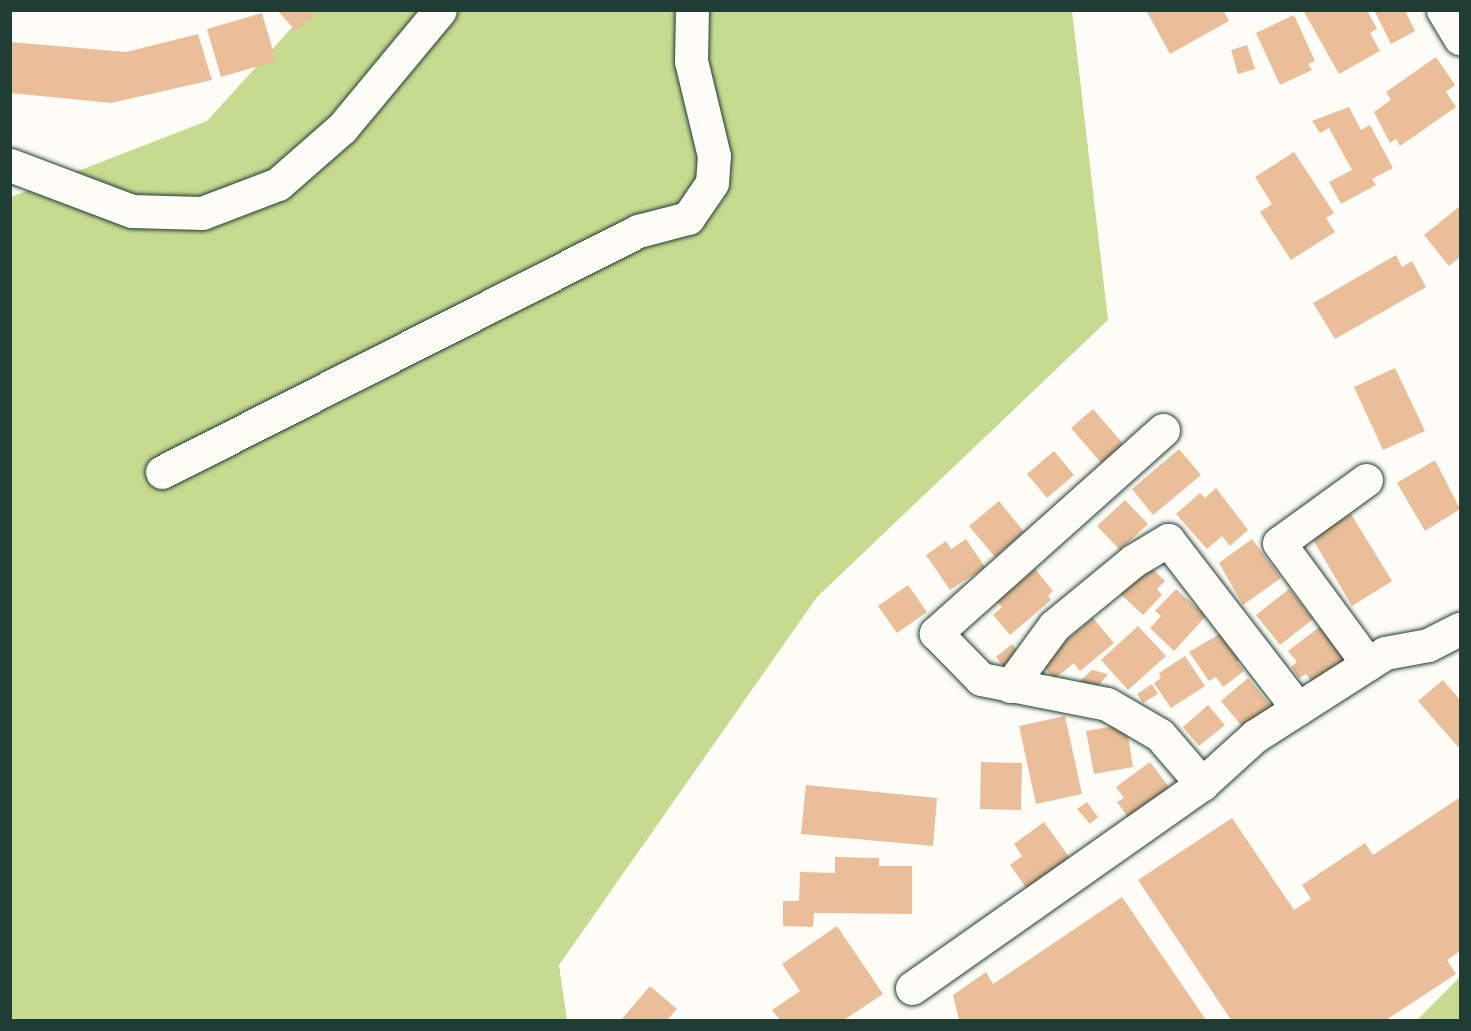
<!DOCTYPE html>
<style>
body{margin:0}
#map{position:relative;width:1471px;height:1031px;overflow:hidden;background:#fdfcf7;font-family:"Playpen Sans",sans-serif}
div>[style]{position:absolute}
.green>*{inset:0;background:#c7db90}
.building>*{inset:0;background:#e9be99}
.roads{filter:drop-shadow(0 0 2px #1f3d34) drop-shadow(0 0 2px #1f3d34)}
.street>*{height:33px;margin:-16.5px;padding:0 16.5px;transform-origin:16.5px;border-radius:16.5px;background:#fdfcf7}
span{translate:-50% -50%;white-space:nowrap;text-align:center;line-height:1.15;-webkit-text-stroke:4.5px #fdfcf7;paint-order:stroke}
.frame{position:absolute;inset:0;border:12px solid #1f3d34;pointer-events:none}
</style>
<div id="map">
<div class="green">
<div style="clip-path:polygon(307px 11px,1072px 11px,1108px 320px,817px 597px,559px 965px,567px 1020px,11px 1020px,11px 197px,207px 121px)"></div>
<div style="clip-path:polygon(1460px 977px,1460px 1020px,1417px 1020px)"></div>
</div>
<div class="building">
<div style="clip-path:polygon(277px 10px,319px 10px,296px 31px)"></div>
<div style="clip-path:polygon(1146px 10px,1223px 10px,1229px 21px,1170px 54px)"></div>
<div style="clip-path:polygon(1303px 10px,1367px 10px,1377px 29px,1370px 33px,1380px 51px,1339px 74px)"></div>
<div style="clip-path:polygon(1374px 10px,1405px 10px,1415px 31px,1391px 44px)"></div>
<div style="clip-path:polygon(262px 13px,276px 61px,221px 77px,207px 29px)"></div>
<div style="clip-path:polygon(1294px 15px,1315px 61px,1308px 64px,1312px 70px,1280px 85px,1256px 33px)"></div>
<div style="clip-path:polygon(198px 34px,212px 80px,111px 103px,10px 93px,10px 42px,126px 52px)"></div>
<div style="clip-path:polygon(1247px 45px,1255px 69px,1238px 74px,1231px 50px)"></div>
<div style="clip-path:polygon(1436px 57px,1455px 85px,1446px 92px,1456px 107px,1400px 146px,1396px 139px,1390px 143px,1374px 112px,1391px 100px,1386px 92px)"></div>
<div style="clip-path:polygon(1349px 107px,1361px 130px,1370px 125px,1393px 168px,1372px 179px,1376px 185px,1341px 204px,1329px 182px,1352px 170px,1329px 128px,1320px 133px,1312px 121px)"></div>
<div style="clip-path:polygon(1294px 152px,1334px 213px,1326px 218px,1335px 232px,1291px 260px,1260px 212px,1272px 204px,1255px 177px)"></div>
<div style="clip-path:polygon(1460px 206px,1460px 257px,1449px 266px,1424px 235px)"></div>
<div style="clip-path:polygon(1396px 255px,1402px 267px,1412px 261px,1426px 287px,1335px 339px,1313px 303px)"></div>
<div style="clip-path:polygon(1395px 368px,1425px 431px,1383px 450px,1354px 387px)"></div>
<div style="clip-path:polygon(1093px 409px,1125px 446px,1103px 465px,1071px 428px)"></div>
<div style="clip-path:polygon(1179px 449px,1201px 475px,1153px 515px,1132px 489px)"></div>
<div style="clip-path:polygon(1054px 451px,1074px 475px,1047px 498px,1027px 474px)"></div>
<div style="clip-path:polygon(1435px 460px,1460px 509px,1425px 531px,1397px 483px)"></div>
<div style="clip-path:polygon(1216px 488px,1248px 530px,1230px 546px,1222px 536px,1207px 549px,1176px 514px,1200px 493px,1205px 498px)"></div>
<div style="clip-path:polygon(1125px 500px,1148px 524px,1120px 550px,1097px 526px)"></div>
<div style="clip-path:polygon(999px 501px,1024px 532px,995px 557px,969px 526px)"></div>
<div style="clip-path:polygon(1351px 514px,1392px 581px,1352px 606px,1312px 538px)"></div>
<div style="clip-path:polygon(966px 539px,985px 567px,950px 590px,926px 555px,946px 541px,951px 549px)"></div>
<div style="clip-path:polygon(1252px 539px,1281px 578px,1243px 605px,1219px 563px)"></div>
<div style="clip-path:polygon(1146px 562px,1165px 581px,1157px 589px,1162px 595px,1143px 615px,1115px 589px)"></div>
<div style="clip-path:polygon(1035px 569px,1053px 591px,1048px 596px,1051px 600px,1010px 635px,993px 615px,1002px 607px,997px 602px)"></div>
<div style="clip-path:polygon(908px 585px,927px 612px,897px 633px,878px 606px)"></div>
<div style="clip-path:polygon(1176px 589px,1206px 616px,1174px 651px,1150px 628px,1161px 616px,1155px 611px)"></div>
<div style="clip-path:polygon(1289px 589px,1313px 619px,1280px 645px,1256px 615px)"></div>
<div style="clip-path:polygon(1093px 618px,1114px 643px,1080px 671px,1074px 663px,1054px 679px,1040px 662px)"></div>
<div style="clip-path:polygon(1322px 625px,1347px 658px,1313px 683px,1306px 674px,1299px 678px,1291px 667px,1297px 662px,1288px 651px)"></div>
<div style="clip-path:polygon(1138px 626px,1166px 656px,1128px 690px,1101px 660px)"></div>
<div style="clip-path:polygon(1225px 631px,1244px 657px,1237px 662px,1244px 671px,1223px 687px,1216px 677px,1209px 681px,1189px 652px)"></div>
<div style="clip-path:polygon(1012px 644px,1023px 657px,1006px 670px,996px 657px)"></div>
<div style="clip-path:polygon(1185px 656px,1205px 686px,1171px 708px,1154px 683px,1161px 678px,1159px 673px)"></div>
<div style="clip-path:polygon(1092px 670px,1108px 674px,1096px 689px,1078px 683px)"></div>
<div style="clip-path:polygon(1248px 678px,1272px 707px,1245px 730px,1221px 701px)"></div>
<div style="clip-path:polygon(1443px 680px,1460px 700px,1460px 749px,1418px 701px)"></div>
<div style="clip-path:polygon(1152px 684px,1158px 694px,1143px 703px,1137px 694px)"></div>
<div style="clip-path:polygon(1208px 705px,1225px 725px,1199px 746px,1183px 727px)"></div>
<div style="clip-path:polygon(1065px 716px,1082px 794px,1036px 804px,1019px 726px)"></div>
<div style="clip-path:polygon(1126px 724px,1133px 767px,1094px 774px,1086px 731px)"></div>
<div style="clip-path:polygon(981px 762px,1022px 763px,1021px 810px,980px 809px)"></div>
<div style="clip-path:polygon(1150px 762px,1174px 794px,1133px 824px,1117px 802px,1124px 798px,1116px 787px)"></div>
<div style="clip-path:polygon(806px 785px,937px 798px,933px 846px,801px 834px)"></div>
<div style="clip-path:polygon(1459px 798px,1460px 951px,1447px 960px,1456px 974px,1386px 1020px,1231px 1020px,1138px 880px,1232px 818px,1294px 910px,1311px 899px,1302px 885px,1365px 843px,1373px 855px)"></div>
<div style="clip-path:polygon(1087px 802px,1098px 817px,1090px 824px,1077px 809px)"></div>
<div style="clip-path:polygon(1044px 822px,1072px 861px,1029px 892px,1010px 865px,1022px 856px,1014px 844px)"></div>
<div style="clip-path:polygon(835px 857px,879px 858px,879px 866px,912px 866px,912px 914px,814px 913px,813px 927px,783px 926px,783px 901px,799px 901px,800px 872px,835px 873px)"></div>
<div style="clip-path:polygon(1122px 897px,1206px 1020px,959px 1020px,953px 995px,986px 972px,993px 984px)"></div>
<div style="clip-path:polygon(837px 926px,883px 994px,844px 1020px,780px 1020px,772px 1010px,800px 991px,782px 964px)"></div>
<div style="clip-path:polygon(650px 986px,677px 1009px,667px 1020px,621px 1020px)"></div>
</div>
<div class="roads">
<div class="street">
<div style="left:1443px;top:10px;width:33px;rotate:59deg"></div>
<div style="left:10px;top:165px;width:130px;rotate:20.7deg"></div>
<div style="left:132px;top:211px;width:70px;rotate:1.6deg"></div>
<div style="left:202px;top:213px;width:81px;rotate:-20.9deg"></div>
<div style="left:278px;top:184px;width:85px;rotate:-41.2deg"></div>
<div style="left:342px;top:128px;width:153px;rotate:-50.3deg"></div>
<div style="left:1163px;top:430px;width:305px;rotate:138.2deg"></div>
<div style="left:936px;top:633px;width:64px;rotate:45.6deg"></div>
<div style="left:981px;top:679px;width:128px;rotate:11.2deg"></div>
<div style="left:1107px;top:704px;width:61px;rotate:30.3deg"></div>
<div style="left:1160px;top:735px;width:65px;rotate:49.4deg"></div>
<div style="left:162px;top:472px;width:534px;rotate:-26.85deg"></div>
<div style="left:638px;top:231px;width:52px;rotate:-14.6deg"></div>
<div style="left:688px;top:218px;width:42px;rotate:-55.6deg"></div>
<div style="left:712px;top:183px;width:27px;rotate:-86deg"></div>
<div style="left:714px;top:156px;width:98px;rotate:-103.6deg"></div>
<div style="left:691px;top:61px;width:51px;rotate:-88.9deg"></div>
<div style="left:1366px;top:480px;width:107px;rotate:144.1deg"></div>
<div style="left:1279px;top:543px;width:150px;rotate:53.7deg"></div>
<div style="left:1010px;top:686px;width:74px;rotate:-53.7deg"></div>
<div style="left:1054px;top:626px;width:102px;rotate:-39.4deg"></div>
<div style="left:1133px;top:561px;width:41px;rotate:-31deg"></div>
<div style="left:1168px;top:540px;width:213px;rotate:52.4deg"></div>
<div style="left:912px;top:988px;width:355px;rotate:-35.1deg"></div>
<div style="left:1202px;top:784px;width:72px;rotate:-42.2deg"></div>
<div style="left:1255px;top:736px;width:154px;rotate:-32.6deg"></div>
<div style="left:1385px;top:653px;width:44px;rotate:-10.5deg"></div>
<div style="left:1428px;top:645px;width:36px;rotate:-27deg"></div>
</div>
</div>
<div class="frame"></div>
</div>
